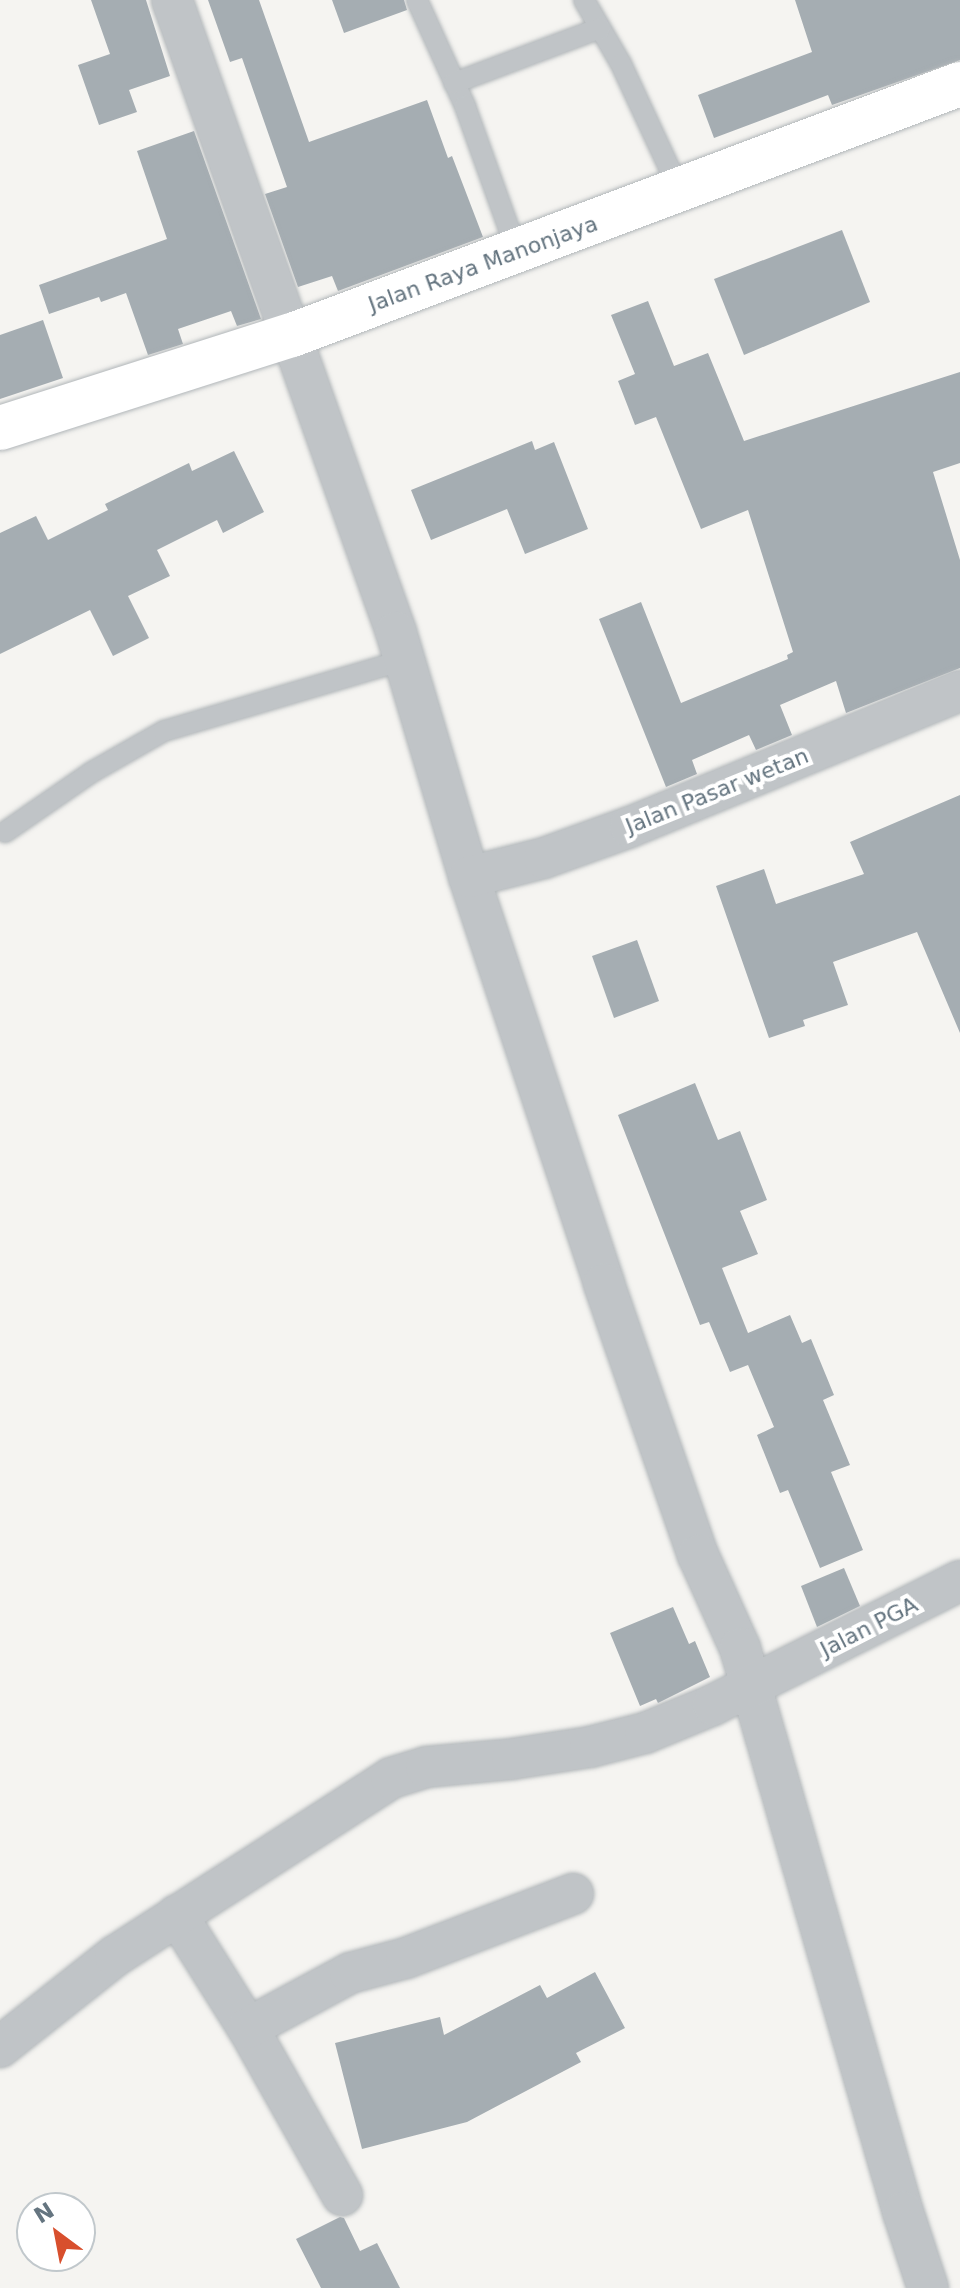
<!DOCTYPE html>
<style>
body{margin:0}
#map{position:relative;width:960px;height:2288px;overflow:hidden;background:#f5f4f1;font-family:"DejaVu Sans",sans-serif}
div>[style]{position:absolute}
.building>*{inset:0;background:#a5adb2}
.roads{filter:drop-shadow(0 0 2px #b1b6b9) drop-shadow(0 0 2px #b1b6b9)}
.lane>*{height:20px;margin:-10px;padding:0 10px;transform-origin:10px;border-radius:10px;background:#c0c4c7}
.street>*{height:40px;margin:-20px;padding:0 20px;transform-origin:20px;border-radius:20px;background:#c0c4c7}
.primary>*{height:44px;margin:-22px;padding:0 22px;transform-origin:22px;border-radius:22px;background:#fff}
span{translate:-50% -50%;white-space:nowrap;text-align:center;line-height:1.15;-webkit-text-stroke:8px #fff;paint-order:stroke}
.street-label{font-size:22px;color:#657580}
.north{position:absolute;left:16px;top:2192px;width:80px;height:80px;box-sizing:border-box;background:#fff;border:2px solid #c1c8cc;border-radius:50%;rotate:328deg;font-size:22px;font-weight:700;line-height:32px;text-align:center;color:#657580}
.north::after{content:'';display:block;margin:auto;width:28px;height:36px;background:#d84f2d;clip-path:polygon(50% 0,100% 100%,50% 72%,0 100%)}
</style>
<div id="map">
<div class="building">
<div style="clip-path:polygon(91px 0,146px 0,170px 76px,129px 90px,137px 112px,99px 125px,78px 65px,110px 54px)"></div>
<div style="clip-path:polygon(208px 0,259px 0,309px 142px,427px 100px,448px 158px,452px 156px,483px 237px,338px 291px,332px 276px,298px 287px,265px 194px,287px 187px,242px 58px,230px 62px)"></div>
<div style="clip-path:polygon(332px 0,404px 0,407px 10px,344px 33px)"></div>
<div style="clip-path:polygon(795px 0,960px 0,960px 60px,832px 105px,828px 95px,714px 138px,698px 95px,812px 52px)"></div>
<div style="clip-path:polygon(194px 131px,261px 319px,237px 326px,231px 311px,178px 329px,183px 344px,148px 355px,126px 293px,101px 302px,99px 297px,49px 314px,39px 285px,167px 239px,137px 151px)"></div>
<div style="clip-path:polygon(842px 230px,870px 302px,744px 355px,714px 279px)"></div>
<div style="clip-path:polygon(648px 301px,674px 366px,708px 353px,744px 441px,960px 372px,960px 463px,933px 472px,960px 560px,960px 668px,846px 713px,836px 681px,780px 705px,792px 735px,756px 750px,749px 735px,692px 760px,697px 774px,666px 787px,599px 619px,641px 602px,681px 703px,788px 659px,787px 655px,793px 652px,748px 510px,701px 529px,656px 417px,635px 425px,618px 381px,635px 374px,611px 315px)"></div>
<div style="clip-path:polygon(43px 320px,63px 378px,0 399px,0 335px)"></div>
<div style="clip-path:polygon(532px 441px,535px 450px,554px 442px,588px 529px,525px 554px,507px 509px,431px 540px,411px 490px)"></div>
<div style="clip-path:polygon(234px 451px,264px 512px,223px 533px,217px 520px,157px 550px,170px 576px,128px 596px,149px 638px,113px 656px,90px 610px,0 654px,0 533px,36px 516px,48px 540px,108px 510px,105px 504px,189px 463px,192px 471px)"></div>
<div style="clip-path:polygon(960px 795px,960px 1033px,917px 932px,833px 962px,848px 1005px,803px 1020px,805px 1026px,769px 1038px,716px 886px,764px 869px,776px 904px,864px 874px,850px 842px)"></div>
<div style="clip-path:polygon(637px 940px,659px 1001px,614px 1018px,592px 956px)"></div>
<div style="clip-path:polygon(695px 1083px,718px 1140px,740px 1131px,767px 1200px,740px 1211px,758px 1254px,722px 1268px,748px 1333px,790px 1315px,802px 1343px,811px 1339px,834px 1395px,823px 1400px,850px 1465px,831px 1472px,863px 1550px,820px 1568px,788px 1490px,780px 1493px,757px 1435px,774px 1427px,748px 1365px,730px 1372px,709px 1322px,700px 1325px,618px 1115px)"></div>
<div style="clip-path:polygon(844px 1568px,860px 1606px,817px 1627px,801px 1586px)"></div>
<div style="clip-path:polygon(673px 1607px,689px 1644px,695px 1641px,710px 1677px,658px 1703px,656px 1699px,640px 1706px,610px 1633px)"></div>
<div style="clip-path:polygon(595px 1972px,625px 2028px,576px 2053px,581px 2062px,467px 2122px,362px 2149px,335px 2043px,440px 2017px,444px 2035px,540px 1985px,547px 1998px)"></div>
<div style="clip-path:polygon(340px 2217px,344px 2218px,360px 2251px,377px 2243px,400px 2288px,321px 2288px,296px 2239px)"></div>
</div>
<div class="roads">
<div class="lane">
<div style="left:417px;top:0;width:116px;rotate:65.6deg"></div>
<div style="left:465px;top:106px;width:154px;rotate:70.3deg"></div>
<div style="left:584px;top:0;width:74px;rotate:60deg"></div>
<div style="left:621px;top:64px;width:140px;rotate:65.1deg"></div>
<div style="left:454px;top:83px;width:156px;rotate:-20.6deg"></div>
<div style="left:5px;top:832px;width:106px;rotate:-34.6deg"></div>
<div style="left:92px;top:772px;width:83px;rotate:-29.7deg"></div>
<div style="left:164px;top:731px;width:249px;rotate:-16.5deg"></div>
</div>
<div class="street">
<div style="left:172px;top:0;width:671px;rotate:70.48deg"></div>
<div style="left:396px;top:632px;width:256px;rotate:73.4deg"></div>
<div style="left:469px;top:877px;width:429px;rotate:71.6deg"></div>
<div style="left:604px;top:1284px;width:287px;rotate:70.9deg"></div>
<div style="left:698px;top:1555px;width:102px;rotate:65.7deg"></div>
<div style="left:740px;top:1648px;width:587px;rotate:73.88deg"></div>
<div style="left:903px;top:2212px;width:80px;rotate:71.8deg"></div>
<div style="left:469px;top:877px;width:77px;rotate:-14.2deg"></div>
<div style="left:544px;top:858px;width:91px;rotate:-19.8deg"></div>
<div style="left:630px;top:827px;width:357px;rotate:-22.4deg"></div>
<div style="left:177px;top:1915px;width:133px;rotate:57.9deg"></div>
<div style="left:248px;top:2028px;width:192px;rotate:60.6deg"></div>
<div style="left:248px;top:2028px;width:116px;rotate:-28.3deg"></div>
<div style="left:350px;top:1973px;width:58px;rotate:-15deg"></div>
<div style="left:406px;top:1958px;width:179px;rotate:-21deg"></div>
<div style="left:0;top:2047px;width:147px;rotate:-38.4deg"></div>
<div style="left:115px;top:1956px;width:328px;rotate:-32.8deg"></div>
<div style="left:391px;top:1778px;width:37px;rotate:-17deg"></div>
<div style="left:426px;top:1767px;width:86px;rotate:-5.3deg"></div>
<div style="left:512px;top:1759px;width:79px;rotate:-8.7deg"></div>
<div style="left:590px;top:1747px;width:57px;rotate:-14.3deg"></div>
<div style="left:645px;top:1733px;width:74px;rotate:-22.4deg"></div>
<div style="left:713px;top:1705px;width:276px;rotate:-26.7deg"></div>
</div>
<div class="primary">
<div style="left:0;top:428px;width:306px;rotate:-17.7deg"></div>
<div style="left:292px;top:335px;width:714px;rotate:-20.59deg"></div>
</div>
</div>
<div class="street-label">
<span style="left:483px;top:264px;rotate:-20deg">Jalan Raya Manonjaya</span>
<span style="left:717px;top:791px;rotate:-22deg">Jalan Pasar wetan</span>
<span style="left:869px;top:1627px;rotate:-27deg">Jalan PGA</span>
</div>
<div class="north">N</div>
</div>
